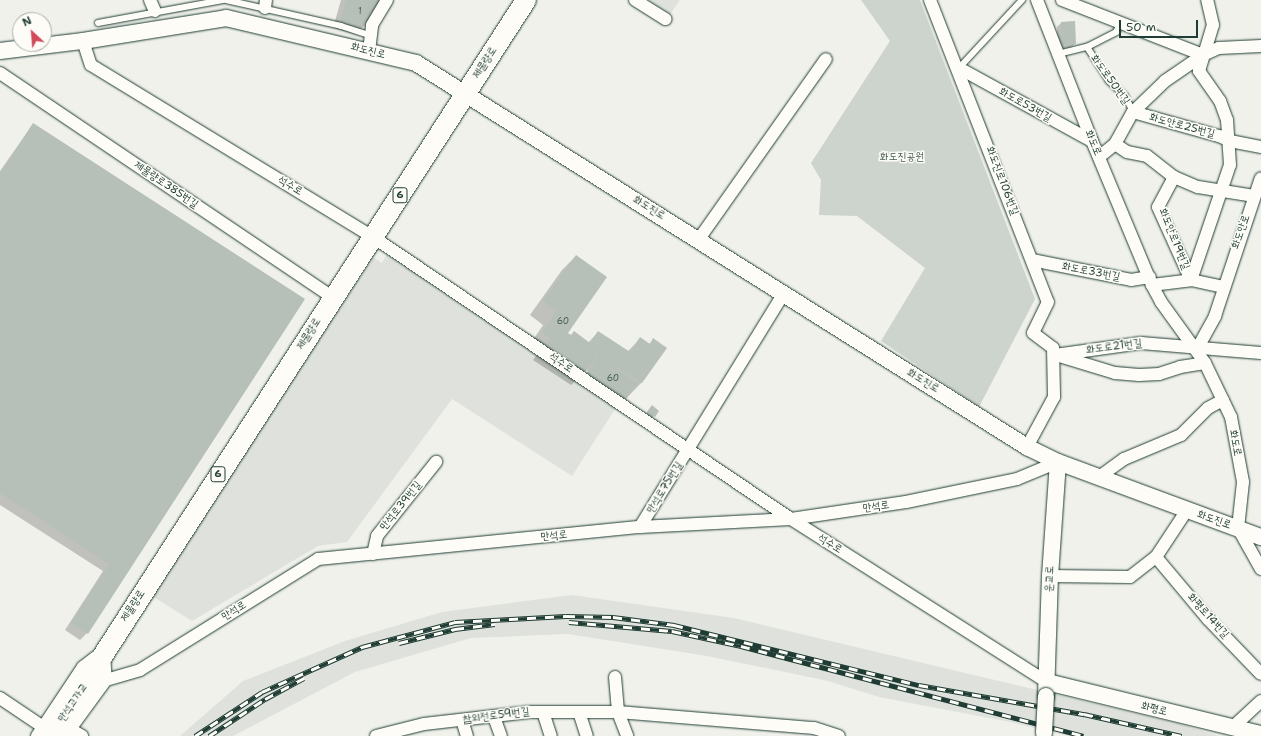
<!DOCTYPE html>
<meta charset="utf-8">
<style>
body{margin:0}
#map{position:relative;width:1261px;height:736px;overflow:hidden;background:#f0f1eb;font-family:"Shantell Sans","Poor Story",sans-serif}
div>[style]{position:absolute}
.built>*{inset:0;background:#dfe2dc}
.green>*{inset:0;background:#cdd3cd}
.shadow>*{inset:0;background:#0003}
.building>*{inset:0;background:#b6bfb8}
.roads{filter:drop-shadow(0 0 1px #1f3d34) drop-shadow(0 0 1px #1f3d34)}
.service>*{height:6px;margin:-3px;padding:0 3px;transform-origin:3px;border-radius:3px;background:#fdfcf7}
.minor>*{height:12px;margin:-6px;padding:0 6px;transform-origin:6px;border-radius:6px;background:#fdfcf7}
.tertiary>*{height:16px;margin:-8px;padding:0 8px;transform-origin:8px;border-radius:8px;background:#fdfcf7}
.primary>*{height:20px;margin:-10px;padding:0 10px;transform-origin:10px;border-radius:10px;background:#fdfcf7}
.rail>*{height:4.5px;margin-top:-2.25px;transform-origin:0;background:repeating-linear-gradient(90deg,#fdfcf7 0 9px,#1f3d34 0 18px);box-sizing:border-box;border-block:1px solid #1f3d34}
.bridges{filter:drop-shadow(0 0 1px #1f3d34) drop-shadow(0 0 1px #1f3d34)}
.tertiary-bridge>*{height:16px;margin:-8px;padding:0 8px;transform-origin:8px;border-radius:8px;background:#fdfcf7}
span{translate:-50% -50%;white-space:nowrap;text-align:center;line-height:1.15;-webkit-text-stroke:3px #fdfcf7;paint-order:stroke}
.number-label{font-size:9px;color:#455e55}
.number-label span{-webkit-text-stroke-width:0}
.shield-label span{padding:1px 3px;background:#fdfcf7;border:1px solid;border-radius:3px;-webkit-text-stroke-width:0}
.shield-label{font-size:10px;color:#1f3d34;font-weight:700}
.street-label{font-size:11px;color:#1f3d34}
.park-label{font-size:11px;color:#425b53}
.north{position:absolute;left:12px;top:12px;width:40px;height:40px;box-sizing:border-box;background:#fdfcf7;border:1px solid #a4b0a9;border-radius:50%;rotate:334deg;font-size:11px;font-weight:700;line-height:16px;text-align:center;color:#1f3d34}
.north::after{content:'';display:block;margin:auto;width:14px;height:18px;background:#d1495b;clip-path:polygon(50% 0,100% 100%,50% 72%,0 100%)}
.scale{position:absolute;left:1119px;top:20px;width:79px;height:18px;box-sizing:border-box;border:2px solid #1f3d34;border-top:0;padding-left:5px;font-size:12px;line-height:14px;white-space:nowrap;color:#1f3d34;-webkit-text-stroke:3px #fdfcf7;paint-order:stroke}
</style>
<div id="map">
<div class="built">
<div style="clip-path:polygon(648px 0,680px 0,669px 16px)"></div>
<div style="clip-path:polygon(387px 254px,619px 403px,572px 476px,452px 399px,347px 542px,318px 546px,192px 621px,152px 596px,373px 257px,382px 263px)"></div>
<div style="clip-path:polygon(572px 595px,734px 618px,1176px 723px,1219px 736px,1068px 736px,1010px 722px,879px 697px,828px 681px,707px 656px,568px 634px,471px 638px,355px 672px,233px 736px,180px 736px,243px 681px,345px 641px,442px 612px)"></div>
</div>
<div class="green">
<div style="clip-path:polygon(861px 0,920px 0,1035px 299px,979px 407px,881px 341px,925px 268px,857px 216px,819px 215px,821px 180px,811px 163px,890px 41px)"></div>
</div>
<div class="shadow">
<div style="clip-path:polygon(341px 0,375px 0,370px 22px,354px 34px,333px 28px)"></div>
<div style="clip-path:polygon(1061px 23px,1075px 44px,1070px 48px,1058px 49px,1057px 27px)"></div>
<div style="clip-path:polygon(33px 124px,304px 299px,87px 633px,80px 640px,65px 630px,103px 571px,0 505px,0 171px)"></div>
<div style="clip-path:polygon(576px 256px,566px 334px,588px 343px,598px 332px,628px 351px,640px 339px,649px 344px,654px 340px,642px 382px,619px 406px,581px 381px,588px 371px,586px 370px,571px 385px,533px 360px,538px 353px,529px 346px,543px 325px,530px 315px,562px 270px)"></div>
<div style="clip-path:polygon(650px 408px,658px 411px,652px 418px,646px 414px)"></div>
</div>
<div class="building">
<div style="clip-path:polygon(346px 0,379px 0,382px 1px,371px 22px,362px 27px,340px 21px)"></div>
<div style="clip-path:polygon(1075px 21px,1076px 44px,1062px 45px,1061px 22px)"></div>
<div style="clip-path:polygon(33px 123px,305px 299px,88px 634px,71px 623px,109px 564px,0 493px,0 174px)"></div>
<div style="clip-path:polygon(576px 255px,607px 277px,568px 333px,571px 335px,574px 331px,590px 343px,598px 331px,630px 352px,640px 337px,650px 344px,653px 338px,667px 348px,642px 383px,598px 355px,585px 372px,546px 346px,551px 339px,542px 332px,556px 311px,543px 301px)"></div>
<div style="clip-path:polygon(599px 356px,638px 383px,626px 399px,587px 373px)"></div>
<div style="clip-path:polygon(652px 405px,659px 411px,655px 417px,647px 412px)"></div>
</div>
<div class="roads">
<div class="service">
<div style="left:226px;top:0;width:118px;rotate:12.7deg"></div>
<div style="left:341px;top:26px;width:33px;rotate:18deg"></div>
<div style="left:98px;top:23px;width:127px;rotate:-10.4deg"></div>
<div style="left:1087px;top:47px;width:40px;rotate:57.1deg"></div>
<div style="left:1109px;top:81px;width:22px;rotate:43deg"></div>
<div style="left:1125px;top:96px;width:18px;rotate:63deg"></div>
<div style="left:1058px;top:54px;width:30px;rotate:-14deg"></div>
<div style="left:1087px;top:47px;width:33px;rotate:-27deg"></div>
<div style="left:1116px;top:32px;width:11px;rotate:-63deg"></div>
<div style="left:959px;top:68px;width:93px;rotate:-47.2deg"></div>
</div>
<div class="minor">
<div style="left:150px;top:0;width:12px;rotate:66deg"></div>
<div style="left:635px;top:0;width:36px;rotate:32deg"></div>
<div style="left:930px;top:0;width:324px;rotate:68.7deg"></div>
<div style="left:1048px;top:302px;width:34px;rotate:116deg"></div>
<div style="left:1033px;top:333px;width:25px;rotate:37deg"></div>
<div style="left:1053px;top:348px;width:49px;rotate:88.8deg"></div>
<div style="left:1054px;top:397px;width:57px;rotate:118.4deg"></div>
<div style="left:1037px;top:0;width:151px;rotate:68.7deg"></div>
<div style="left:1092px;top:141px;width:156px;rotate:67.4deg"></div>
<div style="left:1152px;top:285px;width:19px;rotate:62deg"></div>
<div style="left:1161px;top:302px;width:75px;rotate:54.2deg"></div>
<div style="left:1205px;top:363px;width:60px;rotate:64.3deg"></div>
<div style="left:1231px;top:417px;width:66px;rotate:79.5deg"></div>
<div style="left:1243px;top:482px;width:46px;rotate:96.2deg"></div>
<div style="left:1238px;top:528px;width:47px;rotate:60.7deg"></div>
<div style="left:1062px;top:0;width:151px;rotate:21.3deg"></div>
<div style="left:1203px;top:55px;width:17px;rotate:-24deg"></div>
<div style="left:1219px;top:48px;width:42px;rotate:-2.7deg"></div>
<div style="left:265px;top:8px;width:8px;rotate:-83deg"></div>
<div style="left:83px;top:41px;width:25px;rotate:72deg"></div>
<div style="left:91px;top:65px;width:330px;rotate:31.4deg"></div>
<div style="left:373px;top:237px;width:504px;rotate:34.01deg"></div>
<div style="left:791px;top:519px;width:303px;rotate:32.5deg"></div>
<div style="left:369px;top:51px;width:26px;rotate:-83deg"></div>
<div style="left:372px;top:25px;width:29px;rotate:-59deg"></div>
<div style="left:959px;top:68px;width:152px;rotate:28.8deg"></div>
<div style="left:0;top:73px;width:402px;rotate:34deg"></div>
<div style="left:1133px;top:112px;width:89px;rotate:15.6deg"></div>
<div style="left:1219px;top:136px;width:12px;rotate:24deg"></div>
<div style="left:1230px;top:141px;width:32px;rotate:11deg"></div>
<div style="left:1115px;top:144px;width:14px;rotate:34deg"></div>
<div style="left:1127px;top:152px;width:20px;rotate:11deg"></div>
<div style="left:1147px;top:156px;width:34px;rotate:38deg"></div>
<div style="left:1174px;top:177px;width:26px;rotate:23deg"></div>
<div style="left:1198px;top:187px;width:57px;rotate:9.1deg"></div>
<div style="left:1099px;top:157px;width:21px;rotate:-39deg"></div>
<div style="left:1115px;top:144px;width:37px;rotate:-61deg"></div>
<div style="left:1133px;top:112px;width:45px;rotate:-44.1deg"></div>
<div style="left:1165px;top:81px;width:46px;rotate:-34.4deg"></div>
<div style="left:1174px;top:177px;width:34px;rotate:118deg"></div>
<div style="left:1158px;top:207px;width:80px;rotate:65.7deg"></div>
<div style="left:699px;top:239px;width:220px;rotate:-54.8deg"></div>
<div style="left:1032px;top:260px;width:101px;rotate:11.4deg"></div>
<div style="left:1131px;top:280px;width:19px;rotate:-9deg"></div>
<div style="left:1191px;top:280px;width:121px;rotate:-71.3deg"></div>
<div style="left:1230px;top:165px;width:45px;rotate:-93.8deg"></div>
<div style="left:1227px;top:120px;width:20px;rotate:-110deg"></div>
<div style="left:1220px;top:101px;width:37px;rotate:-125deg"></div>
<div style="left:1199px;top:71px;width:48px;rotate:-73.1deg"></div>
<div style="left:1213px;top:25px;width:26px;rotate:-103deg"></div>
<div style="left:1152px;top:285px;width:39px;rotate:-7deg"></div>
<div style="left:1191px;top:280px;width:34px;rotate:12deg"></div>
<div style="left:1197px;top:349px;width:38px;rotate:-61deg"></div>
<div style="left:1215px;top:316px;width:145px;rotate:-71.6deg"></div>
<div style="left:1055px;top:355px;width:87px;rotate:-7.9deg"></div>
<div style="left:1141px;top:343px;width:120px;rotate:4.8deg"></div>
<div style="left:1056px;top:355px;width:62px;rotate:17deg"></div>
<div style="left:1115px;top:373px;width:24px;rotate:5deg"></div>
<div style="left:1139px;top:375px;width:20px;rotate:-3deg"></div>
<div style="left:1159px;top:374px;width:22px;rotate:-18deg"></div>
<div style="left:1180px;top:367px;width:25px;rotate:-9deg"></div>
<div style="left:1099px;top:477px;width:31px;rotate:-36deg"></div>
<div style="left:1124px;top:459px;width:62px;rotate:-22.8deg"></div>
<div style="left:1181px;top:435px;width:38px;rotate:-45deg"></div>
<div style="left:1208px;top:408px;width:17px;rotate:-28deg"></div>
<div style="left:640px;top:527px;width:275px;rotate:-58.4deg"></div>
<div style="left:373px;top:554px;width:18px;rotate:-77deg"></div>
<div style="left:377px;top:536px;width:95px;rotate:-51.4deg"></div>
<div style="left:1156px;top:557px;width:81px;rotate:50deg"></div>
<div style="left:1208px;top:619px;width:76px;rotate:46.1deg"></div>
<div style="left:1050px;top:576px;width:80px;rotate:0.7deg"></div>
<div style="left:1130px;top:577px;width:33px;rotate:-38deg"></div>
<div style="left:1156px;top:557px;width:56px;rotate:-56.6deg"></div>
<div style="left:104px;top:654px;width:26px;rotate:86deg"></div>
<div style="left:106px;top:680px;width:35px;rotate:-16deg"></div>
<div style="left:140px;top:670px;width:210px;rotate:-31.9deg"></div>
<div style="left:318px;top:559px;width:324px;rotate:-5.7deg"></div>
<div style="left:640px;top:527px;width:151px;rotate:-3deg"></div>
<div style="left:791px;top:519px;width:116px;rotate:-8.4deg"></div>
<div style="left:906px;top:502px;width:113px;rotate:-11.7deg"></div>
<div style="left:1017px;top:479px;width:44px;rotate:-22.5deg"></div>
<div style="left:615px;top:677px;width:35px;rotate:85deg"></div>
<div style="left:618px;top:712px;width:26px;rotate:69deg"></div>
<div style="left:0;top:698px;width:52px;rotate:34deg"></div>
<div style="left:543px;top:712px;width:25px;rotate:72deg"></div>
<div style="left:579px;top:712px;width:25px;rotate:72deg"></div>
<div style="left:494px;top:717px;width:20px;rotate:70deg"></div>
<div style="left:462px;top:720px;width:17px;rotate:73deg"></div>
<div style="left:1233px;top:727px;width:38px;rotate:-43deg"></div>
<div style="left:70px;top:729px;width:14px;rotate:30deg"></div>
<div style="left:37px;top:736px;width:83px;rotate:-56.3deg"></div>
<div style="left:83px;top:667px;width:16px;rotate:-38deg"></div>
<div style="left:65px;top:736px;width:69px;rotate:-53.8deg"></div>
<div style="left:376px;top:736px;width:49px;rotate:-14deg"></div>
<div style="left:424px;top:724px;width:106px;rotate:-6.5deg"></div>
<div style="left:529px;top:712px;width:89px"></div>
<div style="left:618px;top:712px;width:197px;rotate:4.7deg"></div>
<div style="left:814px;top:728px;width:26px;rotate:18deg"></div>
</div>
<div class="tertiary">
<div style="left:0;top:51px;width:84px;rotate:-6.9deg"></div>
<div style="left:83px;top:41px;width:145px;rotate:-9.1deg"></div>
<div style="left:226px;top:18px;width:195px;rotate:13.3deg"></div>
<div style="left:416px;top:63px;width:722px;rotate:32.15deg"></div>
<div style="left:1027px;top:447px;width:34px;rotate:26deg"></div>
<div style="left:1058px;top:462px;width:216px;rotate:20.3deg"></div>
<div style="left:1047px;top:682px;width:220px;rotate:13.7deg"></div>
<div style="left:1046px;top:696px;width:120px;rotate:-88.1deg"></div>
<div style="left:1050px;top:576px;width:114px;rotate:-86deg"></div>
</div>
<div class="primary">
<div style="left:51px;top:736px;width:876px;rotate:-57.16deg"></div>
</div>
</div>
<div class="rail">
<div style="left:569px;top:622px;width:103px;rotate:5deg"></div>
<div style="left:672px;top:631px;width:71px;rotate:12.3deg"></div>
<div style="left:741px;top:646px;width:354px;rotate:14.7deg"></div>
<div style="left:399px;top:643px;width:58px;rotate:-14deg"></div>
<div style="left:455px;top:629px;width:40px;rotate:-7.1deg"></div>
<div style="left:195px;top:736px;width:80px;rotate:-33.3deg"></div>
<div style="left:262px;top:692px;width:110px;rotate:-24.2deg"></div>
<div style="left:362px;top:647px;width:96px;rotate:-15deg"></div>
<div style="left:455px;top:622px;width:111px;rotate:-3.1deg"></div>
<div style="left:566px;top:616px;width:47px;rotate:1.2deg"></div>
<div style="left:613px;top:617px;width:62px;rotate:7.5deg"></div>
<div style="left:674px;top:625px;width:252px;rotate:13.8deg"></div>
<div style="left:919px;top:685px;width:168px;rotate:10deg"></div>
<div style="left:1084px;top:714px;width:100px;rotate:12.7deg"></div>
<div style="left:209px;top:736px;width:67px;rotate:-33.5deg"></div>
<div style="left:265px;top:699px;width:44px;rotate:-28.3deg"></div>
</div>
<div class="bridges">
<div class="tertiary-bridge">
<div style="left:1044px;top:733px;width:37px;rotate:-87deg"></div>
</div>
</div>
<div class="number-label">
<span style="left:360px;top:11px">1</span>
<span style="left:563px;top:321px">60</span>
<span style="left:613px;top:378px">60</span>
</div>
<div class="shield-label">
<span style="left:400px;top:195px">6</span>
<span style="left:218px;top:474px">6</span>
</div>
<div class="street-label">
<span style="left:368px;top:51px;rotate:14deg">화도진로</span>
<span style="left:485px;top:63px;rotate:-57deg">제물량로</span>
<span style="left:1110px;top:80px;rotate:54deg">화도로50번길</span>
<span style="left:1025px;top:105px;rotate:29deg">화도로53번길</span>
<span style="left:1182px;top:126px;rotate:15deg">화도안로25번길</span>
<span style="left:1093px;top:143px;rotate:67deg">화도로</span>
<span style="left:1002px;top:181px;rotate:69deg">화도진로106번길</span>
<span style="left:166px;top:185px;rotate:34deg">제물량로385번길</span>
<span style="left:290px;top:186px;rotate:31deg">석수로</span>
<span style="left:649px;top:208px;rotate:32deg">화도진로</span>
<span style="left:1241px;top:232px;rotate:-71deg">화도안로</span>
<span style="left:1174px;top:239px;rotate:68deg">화도안로19번길</span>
<span style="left:1091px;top:272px;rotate:11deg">화도로33번길</span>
<span style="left:309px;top:334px;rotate:-57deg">제물량로</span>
<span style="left:1114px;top:347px;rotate:-7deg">화도로21번길</span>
<span style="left:561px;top:363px;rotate:34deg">석수로</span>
<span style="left:923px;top:381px;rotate:32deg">화도진로</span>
<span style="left:1235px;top:443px;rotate:79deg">화도로</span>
<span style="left:665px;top:488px;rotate:-58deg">만석로75번길</span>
<span style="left:401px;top:506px;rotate:-51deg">만석로39번길</span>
<span style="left:876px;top:507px;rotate:-8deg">만석로</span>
<span style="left:1214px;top:520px;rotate:19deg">화도진로</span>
<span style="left:554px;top:536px;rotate:-6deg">만석로</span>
<span style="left:830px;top:544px;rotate:32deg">석수로</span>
<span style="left:1050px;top:579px;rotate:-87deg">운교로</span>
<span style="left:133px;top:606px;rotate:-57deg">제물량로</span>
<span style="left:234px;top:611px;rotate:-32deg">만석로</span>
<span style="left:1208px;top:616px;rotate:48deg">화평로14번길</span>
<span style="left:73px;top:703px;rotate:-56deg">만석고가교</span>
<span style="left:1154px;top:709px;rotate:14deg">화평로</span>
<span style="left:496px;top:716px;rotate:-7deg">참외전로59번길</span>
</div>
<div class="park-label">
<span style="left:902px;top:157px">화도진공원</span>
</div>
<div class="north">N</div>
<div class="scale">50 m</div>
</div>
